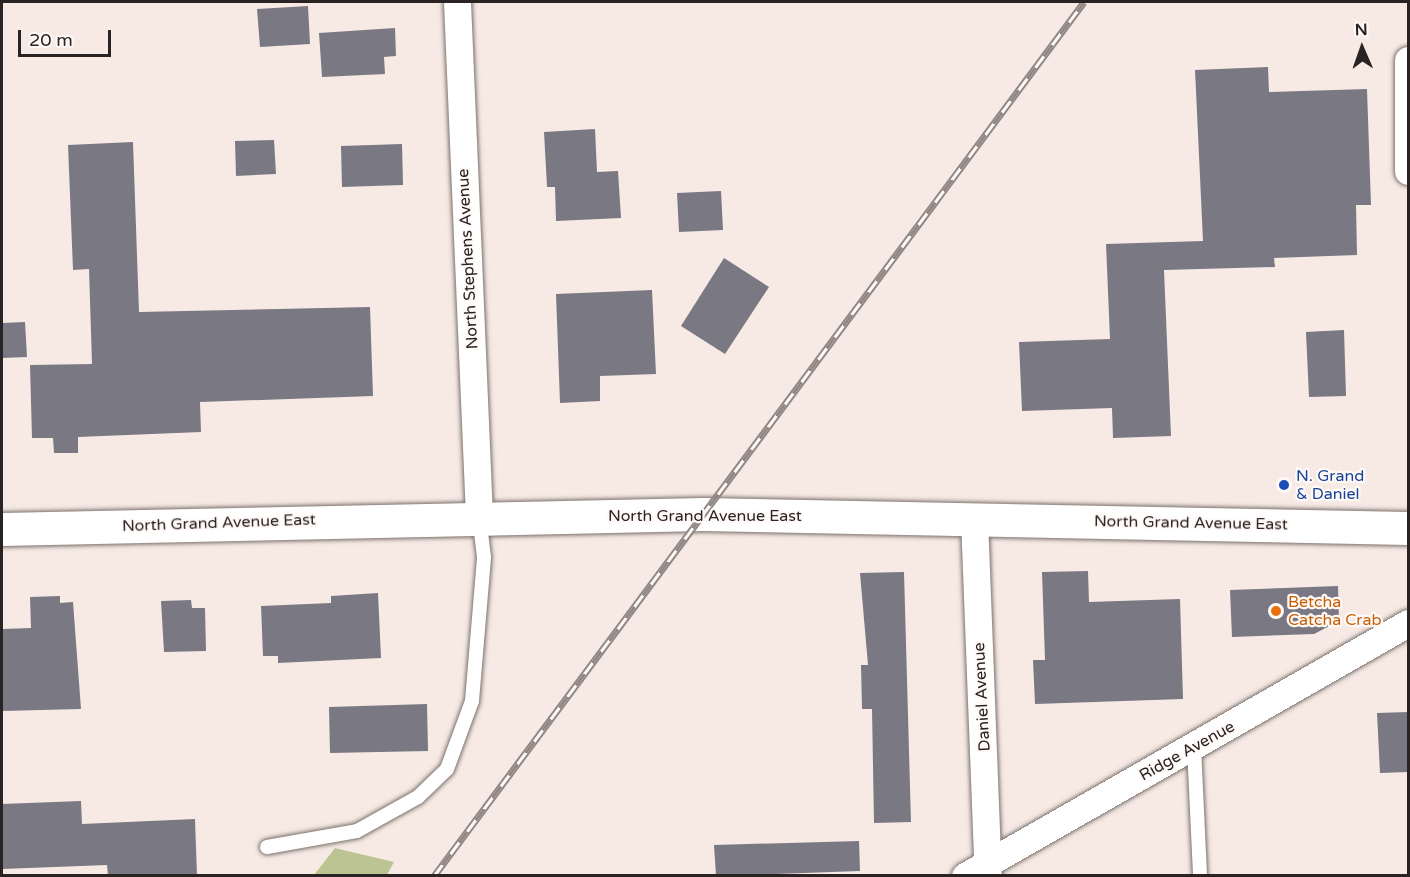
<!DOCTYPE html>
<style>
body{margin:0}
#map{position:relative;width:1410px;height:877px;overflow:hidden;background:#f7eae5;font-family:"Varela Round",sans-serif}
div>[style]{position:absolute}
.green>*{inset:0;background:#bcc493}
.building>*{inset:0;background:#7a7883}
.roads{filter:drop-shadow(0 0 2px #7c716c) drop-shadow(0 0 2px #7c716c)}
.lane>*{height:14px;margin:-7px;padding:0 7px;transform-origin:7px;border-radius:7px;background:#fff}
.street>*{height:27px;margin:-13.5px;padding:0 13.5px;transform-origin:13.5px;border-radius:13.5px;background:#fff}
.secondary>*{height:33px;margin:-16.5px;padding:0 16.5px;transform-origin:16.5px;border-radius:16.5px;background:#fff}
.rail>*{height:7px;margin-top:-3.5px;transform-origin:0;background:repeating-linear-gradient(90deg,#fff9f7 0 14px,#918885 0 28px);box-sizing:border-box;border-block:2px solid #918885}
.dots>*{width:16px;height:16px;translate:-50% -50%;box-sizing:border-box;border:3px solid #fff9f7;border-radius:50%}
span{translate:-50% -50%;white-space:nowrap;text-align:center;line-height:1.15;-webkit-text-stroke:4.5px #fff9f7;paint-order:stroke}
.street-label{font-size:16px;color:#292423}
.transit-label{font-size:16px;color:#164399}
.left{translate:0 -50%;text-align:left}
.food-label{font-size:16px;color:#c56008}
.frame{position:absolute;inset:0;border:3px solid #292423;pointer-events:none}
.north{position:absolute;left:1332px;top:18px;width:60px;height:60px;-webkit-text-stroke:4px #fff9f7;paint-order:stroke;rotate:358deg;font-size:16px;font-weight:700;line-height:24px;text-align:center;color:#292423}
.north::after{content:'';display:block;margin:auto;width:21px;height:27px;background:#292423;clip-path:polygon(50% 0,100% 100%,50% 72%,0 100%)}
.scale{position:absolute;left:18px;top:30px;width:93px;height:27px;box-sizing:border-box;border:3px solid #292423;border-top:0;padding-left:8px;font-size:18px;line-height:21px;white-space:nowrap;color:#292423;-webkit-text-stroke:4px #fff9f7;paint-order:stroke}
</style>
<div id="map">
<div class="green">
<div style="clip-path:polygon(335px 848px,394px 862px,387px 875px,314px 875px)"></div>
</div>
<div class="building">
<div style="clip-path:polygon(308px 6px,310px 44px,260px 47px,257px 9px)"></div>
<div style="clip-path:polygon(395px 28px,396px 56px,384px 57px,385px 74px,322px 77px,319px 33px)"></div>
<div style="clip-path:polygon(1268px 67px,1269px 92px,1367px 89px,1371px 205px,1356px 205px,1357px 255px,1274px 258px,1275px 267px,1164px 270px,1171px 436px,1113px 438px,1112px 408px,1022px 411px,1019px 342px,1110px 339px,1106px 244px,1203px 241px,1195px 70px)"></div>
<div style="clip-path:polygon(595px 129px,597px 172px,618px 171px,621px 218px,556px 221px,555px 187px,547px 187px,544px 132px)"></div>
<div style="clip-path:polygon(274px 140px,276px 174px,236px 176px,235px 141px)"></div>
<div style="clip-path:polygon(133px 142px,139px 312px,370px 307px,373px 396px,200px 402px,201px 432px,78px 437px,78px 453px,54px 453px,53px 438px,32px 438px,30px 365px,92px 364px,89px 269px,73px 270px,68px 145px)"></div>
<div style="clip-path:polygon(402px 144px,403px 185px,342px 187px,341px 146px)"></div>
<div style="clip-path:polygon(721px 191px,723px 230px,679px 232px,677px 193px)"></div>
<div style="clip-path:polygon(724px 258px,769px 287px,725px 354px,681px 326px)"></div>
<div style="clip-path:polygon(652px 290px,656px 374px,600px 376px,600px 401px,560px 403px,556px 294px)"></div>
<div style="clip-path:polygon(25px 322px,27px 357px,2px 358px,2px 323px)"></div>
<div style="clip-path:polygon(1344px 330px,1346px 396px,1309px 397px,1306px 332px)"></div>
<div style="clip-path:polygon(1088px 571px,1089px 602px,1180px 599px,1183px 699px,1035px 704px,1033px 660px,1045px 660px,1042px 572px)"></div>
<div style="clip-path:polygon(904px 572px,911px 822px,874px 823px,872px 709px,862px 709px,861px 665px,868px 665px,860px 573px)"></div>
<div style="clip-path:polygon(1338px 586px,1339px 621px,1314px 634px,1232px 637px,1230px 590px)"></div>
<div style="clip-path:polygon(378px 593px,381px 658px,278px 663px,278px 656px,263px 656px,261px 606px,331px 603px,331px 596px)"></div>
<div style="clip-path:polygon(60px 596px,60px 603px,73px 602px,81px 709px,2px 711px,2px 629px,31px 628px,30px 597px)"></div>
<div style="clip-path:polygon(191px 600px,192px 608px,205px 608px,206px 651px,164px 652px,161px 601px)"></div>
<div style="clip-path:polygon(427px 704px,428px 751px,330px 753px,329px 707px)"></div>
<div style="clip-path:polygon(1408px 712px,1408px 772px,1380px 773px,1377px 713px)"></div>
<div style="clip-path:polygon(81px 801px,82px 824px,195px 819px,197px 876px,108px 876px,107px 865px,2px 869px,2px 804px)"></div>
<div style="clip-path:polygon(859px 841px,860px 871px,716px 876px,714px 845px)"></div>
</div>
<div class="roads">
<div class="lane">
<div style="left:1194px;top:747px;width:129px;rotate:87.3deg"></div>
<div style="left:267px;top:847px;width:91px;rotate:-10.1deg"></div>
<div style="left:357px;top:831px;width:70px;rotate:-29.1deg"></div>
<div style="left:418px;top:797px;width:40px;rotate:-44deg"></div>
<div style="left:447px;top:769px;width:72px;rotate:-69.8deg"></div>
<div style="left:472px;top:701px;width:144px;rotate:-85.2deg"></div>
<div style="left:484px;top:557px;width:38px;rotate:-97deg"></div>
</div>
<div class="street">
<div style="left:457px;top:2px;width:515px;rotate:87.55deg"></div>
<div style="left:1408px;top:60px;width:111px;rotate:90deg"></div>
<div style="left:974px;top:518px;width:358px;rotate:87.8deg"></div>
<div style="left:965px;top:876px;width:510px;rotate:-29.73deg"></div>
</div>
<div class="secondary">
<div style="left:2px;top:529px;width:701px;rotate:-1.23deg"></div>
<div style="left:703px;top:514px;width:705px;rotate:1.14deg"></div>
</div>
</div>
<div class="rail">
<div style="left:434px;top:876px;width:1089px;rotate:-53.36deg"></div>
</div>
<div class="dots">
<div style="left:1284px;top:485px;background:#1a4fb4"></div>
<div style="left:1276px;top:611px;background:#e8710a"></div>
</div>
<div class="street-label">
<span style="left:468px;top:259px;rotate:-93deg">North Stephens Avenue</span>
<span style="left:705px;top:516px">North Grand Avenue East</span>
<span style="left:219px;top:523px;rotate:-2deg">North Grand Avenue East</span>
<span style="left:1191px;top:523px;rotate:1deg">North Grand Avenue East</span>
<span style="left:982px;top:697px;rotate:-93deg">Daniel Avenue</span>
<span style="left:1187px;top:751px;rotate:-29deg">Ridge Avenue</span>
</div>
<div class="transit-label">
<span class="left" style="left:1296px;top:485px">N. Grand<br>&amp; Daniel</span>
</div>
<div class="food-label">
<span class="left" style="left:1288px;top:611px">Betcha<br>Catcha Crab</span>
</div>
<div class="frame"></div>
<div class="north">N</div>
<div class="scale">20 m</div>
</div>
